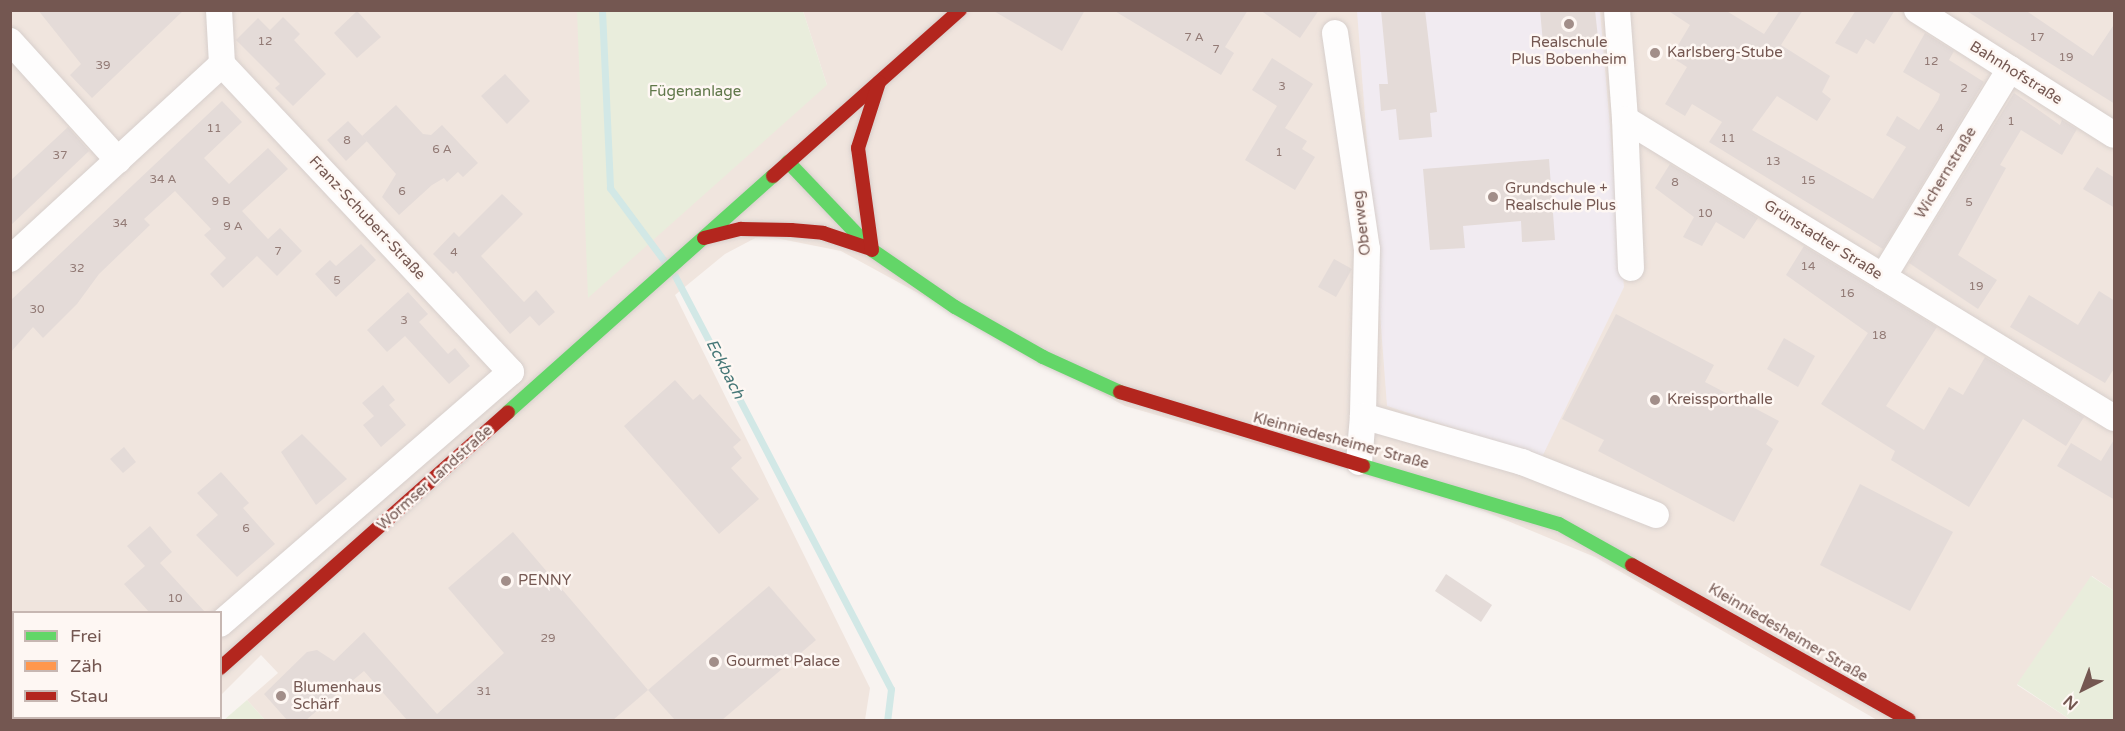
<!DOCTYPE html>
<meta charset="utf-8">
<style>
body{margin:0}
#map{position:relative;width:2125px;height:731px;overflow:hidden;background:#f8f3f0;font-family:"Varela Round",sans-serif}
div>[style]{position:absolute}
.residential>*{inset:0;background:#f0e5de}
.education>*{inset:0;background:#f1ebf1}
.green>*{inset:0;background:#e9eddc}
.stream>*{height:7px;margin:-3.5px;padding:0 3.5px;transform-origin:3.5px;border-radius:3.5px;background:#d2e8e6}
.building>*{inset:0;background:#e4dbd8}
.roads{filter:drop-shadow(0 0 2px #d7cfcc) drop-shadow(0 0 2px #d7cfcc)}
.street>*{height:26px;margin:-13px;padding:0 13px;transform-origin:13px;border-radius:13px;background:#fefdfd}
.fast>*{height:14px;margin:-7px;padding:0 7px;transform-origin:7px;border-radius:7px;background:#63d668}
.slow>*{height:14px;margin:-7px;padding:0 7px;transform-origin:7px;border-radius:7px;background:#ff974d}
.jam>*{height:14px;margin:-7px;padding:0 7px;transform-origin:7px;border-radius:7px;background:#b3261e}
.dots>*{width:16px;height:16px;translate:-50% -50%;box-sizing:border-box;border:3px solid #fef7f3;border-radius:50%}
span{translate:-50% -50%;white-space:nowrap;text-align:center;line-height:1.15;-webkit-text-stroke:5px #fef7f3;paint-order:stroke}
.number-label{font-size:12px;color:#927a75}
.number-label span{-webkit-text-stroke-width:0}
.poi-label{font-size:15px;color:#745751}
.left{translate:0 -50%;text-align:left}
.street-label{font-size:15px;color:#745751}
.park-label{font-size:15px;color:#60784a}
.water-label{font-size:16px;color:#467777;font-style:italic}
.frame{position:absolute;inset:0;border:12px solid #745751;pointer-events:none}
.legend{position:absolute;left:12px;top:611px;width:210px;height:108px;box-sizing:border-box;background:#fef7f3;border:2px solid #c7b7b2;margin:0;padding:8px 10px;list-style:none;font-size:18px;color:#745751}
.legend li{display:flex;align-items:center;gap:12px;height:30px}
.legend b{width:30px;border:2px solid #c7b7b2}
.north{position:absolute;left:2053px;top:659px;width:60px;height:60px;-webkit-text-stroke:4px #fef7f3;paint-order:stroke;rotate:222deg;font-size:16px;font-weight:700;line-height:24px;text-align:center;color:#745751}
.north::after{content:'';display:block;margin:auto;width:21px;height:27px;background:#745751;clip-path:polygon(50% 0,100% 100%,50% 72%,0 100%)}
</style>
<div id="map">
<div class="residential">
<div style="clip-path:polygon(10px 11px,610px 11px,827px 85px,803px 11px,2114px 11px,2114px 591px,2092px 576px,2017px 685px,2071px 720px,1877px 720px,1595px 557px,1462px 502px,1125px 406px,841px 251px,761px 235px,725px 254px,675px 295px,870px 688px,865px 720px,265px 720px,247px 700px,278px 673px,261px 655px,221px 695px,220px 612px,14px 612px,14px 718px,198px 718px,11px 720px)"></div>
</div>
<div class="education">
<div style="clip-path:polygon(1357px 11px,1600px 11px,1624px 287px,1542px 457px,1387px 406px)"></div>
</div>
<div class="green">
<div style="clip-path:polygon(577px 11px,803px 11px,827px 85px,588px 298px)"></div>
<div style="clip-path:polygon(2091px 576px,2114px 591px,2114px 720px,2071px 720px,2017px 684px)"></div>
<div style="clip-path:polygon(247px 700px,265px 720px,224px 720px)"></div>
</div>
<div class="stream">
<div style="left:602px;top:10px;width:178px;rotate:87.4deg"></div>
<div style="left:610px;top:188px;width:92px;rotate:53.4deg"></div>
<div style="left:675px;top:276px;width:466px;rotate:62.4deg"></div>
<div style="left:891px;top:689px;width:31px;rotate:97deg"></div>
</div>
<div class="building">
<div style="clip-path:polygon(38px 10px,184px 10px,92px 98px,70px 75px,81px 64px)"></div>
<div style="clip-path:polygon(992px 10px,1085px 10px,1062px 51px)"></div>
<div style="clip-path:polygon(1113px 10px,1248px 10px,1225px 47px,1234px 53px,1221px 75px)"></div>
<div style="clip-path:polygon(1260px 10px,1319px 10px,1300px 38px)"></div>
<div style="clip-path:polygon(1381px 10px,1425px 10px,1437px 112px,1430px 113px,1432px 137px,1399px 140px,1396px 109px,1381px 111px,1379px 84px,1388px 84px)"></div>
<div style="clip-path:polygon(1540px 10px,1595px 10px,1598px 38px,1543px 43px)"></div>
<div style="clip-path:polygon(1667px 10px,1725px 10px,1764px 34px,1780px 10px,1803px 10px,1781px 45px,1830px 76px,1822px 92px,1831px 99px,1817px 121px,1777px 96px,1752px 130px,1873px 199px,1906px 147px,1886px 135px,1897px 116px,1919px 130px,1938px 100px,1940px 94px,1903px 72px,1925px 33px,1954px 51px,1949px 60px,1984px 82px,1883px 249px,1709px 142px,1722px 122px,1692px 104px,1685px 116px,1665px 104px,1687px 67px,1671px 57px,1690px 25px)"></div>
<div style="clip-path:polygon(1856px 10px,1895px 10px,1874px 44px,1866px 39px,1857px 54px,1835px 43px)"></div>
<div style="clip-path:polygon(1965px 10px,2025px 10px,2093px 56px,2115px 23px,2115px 104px)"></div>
<div style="clip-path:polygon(357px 11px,381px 37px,357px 58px,334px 33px)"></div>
<div style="clip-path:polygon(283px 17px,300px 34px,294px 40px,326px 74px,293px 106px,275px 88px,280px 84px,236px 40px,258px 18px,270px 30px)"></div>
<div style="clip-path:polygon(1272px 58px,1313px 84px,1285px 128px,1307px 141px,1302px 149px,1315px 157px,1295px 190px,1245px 160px,1277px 106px,1252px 90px)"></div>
<div style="clip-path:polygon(505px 74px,530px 101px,507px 124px,481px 96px)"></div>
<div style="clip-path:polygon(2014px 93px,2060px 125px,2062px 120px,2077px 129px,2062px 155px,2021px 130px,2000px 165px,2006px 168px,1958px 255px,1997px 280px,1978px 309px,1909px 263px)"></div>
<div style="clip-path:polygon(222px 101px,242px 122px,204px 158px,229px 184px,268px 148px,288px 169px,242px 211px,268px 239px,280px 228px,302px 251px,277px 276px,257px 256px,223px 288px,210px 274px,226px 258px,204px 235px,211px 229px,175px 191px,144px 219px,150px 225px,99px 274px,77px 304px,43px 338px,33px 327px,10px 353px,10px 301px)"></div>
<div style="clip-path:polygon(396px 105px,423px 134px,431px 135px,442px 125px,478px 163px,463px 177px,458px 172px,447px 182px,444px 178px,432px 185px,399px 215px,382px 197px,396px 174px,362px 136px)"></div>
<div style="clip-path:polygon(348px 121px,367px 141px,346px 161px,327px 140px)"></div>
<div style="clip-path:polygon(68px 127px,89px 151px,10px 226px,10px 181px)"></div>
<div style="clip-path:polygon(1549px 159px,1555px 240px,1522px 242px,1521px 221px,1463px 226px,1465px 248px,1430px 250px,1423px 169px)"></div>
<div style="clip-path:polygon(1670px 164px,1758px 218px,1744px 239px,1716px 222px,1702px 246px,1683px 237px,1694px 217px,1655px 188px)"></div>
<div style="clip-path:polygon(2097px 167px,2115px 178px,2115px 208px,2083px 189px)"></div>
<div style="clip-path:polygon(502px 194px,523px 214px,481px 256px,524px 302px,536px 290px,555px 312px,539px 326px,530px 316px,510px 334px,456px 271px,453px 274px,433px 254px,454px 232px,459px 237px)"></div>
<div style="clip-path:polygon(361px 244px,376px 260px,336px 297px,315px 274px,330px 260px,336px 266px)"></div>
<div style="clip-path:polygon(1804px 246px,1937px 327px,1886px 406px,1924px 430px,1949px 387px,1963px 395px,1985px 357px,2084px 417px,2066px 446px,2023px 419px,1969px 507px,1891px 460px,1895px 451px,1821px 404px,1868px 333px,1786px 275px)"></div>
<div style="clip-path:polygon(1334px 259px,1352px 269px,1336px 297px,1318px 287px)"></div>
<div style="clip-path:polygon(2099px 291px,2115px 301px,2115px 367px,2105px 383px,2010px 327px,2029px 295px,2078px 325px)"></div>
<div style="clip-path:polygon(408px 292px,428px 314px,419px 322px,448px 354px,455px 348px,470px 366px,449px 384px,405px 336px,387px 352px,367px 330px)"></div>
<div style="clip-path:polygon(1616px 314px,1714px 365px,1705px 382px,1779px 421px,1766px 444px,1773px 449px,1734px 522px,1598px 451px,1604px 440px,1562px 419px)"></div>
<div style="clip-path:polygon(1784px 338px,1815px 356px,1798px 387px,1767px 369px)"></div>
<div style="clip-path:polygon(675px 380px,693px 400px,700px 394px,741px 440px,733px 447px,742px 458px,731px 468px,759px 499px,719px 534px,624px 426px)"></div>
<div style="clip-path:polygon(383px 385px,395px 400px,389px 405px,406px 425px,381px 447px,363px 425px,374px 416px,362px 403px)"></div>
<div style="clip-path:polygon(302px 434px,347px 479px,316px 505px,281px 452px)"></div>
<div style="clip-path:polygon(2115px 438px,2115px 500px,2057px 466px,2071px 443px,2101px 461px)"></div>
<div style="clip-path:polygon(124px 447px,136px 462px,123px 473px,110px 459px)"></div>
<div style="clip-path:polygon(221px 472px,249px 503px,243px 508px,275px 544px,237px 577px,196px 535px,218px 515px,197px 493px)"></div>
<div style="clip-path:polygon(1860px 484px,1953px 532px,1910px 611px,1820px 565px)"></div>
<div style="clip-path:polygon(150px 526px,172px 552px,160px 563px,205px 612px,149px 612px,124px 584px,145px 566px,127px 546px)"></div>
<div style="clip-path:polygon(513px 532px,648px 690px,613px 720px,407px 720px,364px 671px,306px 720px,287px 720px,264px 694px,307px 652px,317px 650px,334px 661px,364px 632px,437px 714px,504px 653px,448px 588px)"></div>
<div style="clip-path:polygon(1446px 574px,1492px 605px,1481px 622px,1435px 591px)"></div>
<div style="clip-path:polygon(769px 586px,816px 640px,722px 720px,675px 720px,648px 690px)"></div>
</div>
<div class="roads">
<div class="street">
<div style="left:1617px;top:10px;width:109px;rotate:85.8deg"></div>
<div style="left:1625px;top:119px;width:573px;rotate:31.44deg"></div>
<div style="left:1917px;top:10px;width:233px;rotate:32.4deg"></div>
<div style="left:1335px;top:33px;width:218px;rotate:81.6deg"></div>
<div style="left:1367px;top:249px;width:167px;rotate:91.4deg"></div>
<div style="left:10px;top:41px;width:161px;rotate:47.8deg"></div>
<div style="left:1625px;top:119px;width:149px;rotate:87.7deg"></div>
<div style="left:10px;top:259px;width:288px;rotate:-42.6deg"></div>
<div style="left:222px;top:64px;width:54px;rotate:-93.2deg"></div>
<div style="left:1883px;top:277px;width:244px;rotate:-58.6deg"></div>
<div style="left:1359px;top:462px;width:46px;rotate:-85deg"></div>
<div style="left:1363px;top:416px;width:166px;rotate:16.1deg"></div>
<div style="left:1522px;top:462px;width:144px;rotate:21.6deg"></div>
<div style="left:220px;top:624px;width:385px;rotate:-40.9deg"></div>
<div style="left:511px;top:372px;width:422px;rotate:-133.2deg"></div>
<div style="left:110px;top:720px;width:4px;rotate:-27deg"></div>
</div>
<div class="fast">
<div style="left:788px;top:162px;width:122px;rotate:46.3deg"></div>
<div style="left:872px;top:250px;width:101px;rotate:34.5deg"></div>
<div style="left:955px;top:307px;width:101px;rotate:29.6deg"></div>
<div style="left:1043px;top:357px;width:85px;rotate:24.4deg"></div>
<div style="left:508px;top:412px;width:355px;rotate:-41.7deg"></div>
<div style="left:1363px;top:466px;width:204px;rotate:16.5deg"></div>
<div style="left:1559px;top:524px;width:84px;rotate:29.3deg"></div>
</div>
<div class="slow">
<div style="left:162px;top:720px;width:4px;rotate:-34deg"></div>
</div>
<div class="jam">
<div style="left:773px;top:176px;width:250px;rotate:-41.6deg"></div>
<div style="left:704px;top:238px;width:38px;rotate:-14deg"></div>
<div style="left:741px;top:229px;width:50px;rotate:1.1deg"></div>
<div style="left:791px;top:230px;width:32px;rotate:5deg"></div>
<div style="left:823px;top:233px;width:47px;rotate:18.4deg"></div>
<div style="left:872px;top:250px;width:103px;rotate:-97.8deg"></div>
<div style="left:858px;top:148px;width:69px;rotate:-72.3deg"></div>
<div style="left:1120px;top:392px;width:254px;rotate:16.9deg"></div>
<div style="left:1632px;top:565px;width:317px;rotate:29.2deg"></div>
<div style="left:220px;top:668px;width:385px;rotate:-41.6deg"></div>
</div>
</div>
<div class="dots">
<div style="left:1569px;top:24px;background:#a28e89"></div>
<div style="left:1655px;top:53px;background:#a28e89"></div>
<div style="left:1493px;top:197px;background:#a28e89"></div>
<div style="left:1655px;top:400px;background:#a28e89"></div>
<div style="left:506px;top:581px;background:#a28e89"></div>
<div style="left:714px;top:662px;background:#a28e89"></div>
<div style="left:281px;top:696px;background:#a28e89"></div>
</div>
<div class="number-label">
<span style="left:1194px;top:38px">7 A</span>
<span style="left:2037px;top:38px">17</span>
<span style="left:265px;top:42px">12</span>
<span style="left:1216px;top:50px">7</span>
<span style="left:2066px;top:58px">19</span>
<span style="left:1931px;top:62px">12</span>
<span style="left:103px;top:66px">39</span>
<span style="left:1282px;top:87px">3</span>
<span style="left:1964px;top:89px">2</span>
<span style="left:2011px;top:122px">1</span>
<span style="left:214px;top:129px">11</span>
<span style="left:1940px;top:129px">4</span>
<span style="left:1728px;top:139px">11</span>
<span style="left:347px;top:141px">8</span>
<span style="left:442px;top:150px">6 A</span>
<span style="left:1279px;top:153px">1</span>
<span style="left:60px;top:156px">37</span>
<span style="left:1773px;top:162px">13</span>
<span style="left:163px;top:180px">34 A</span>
<span style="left:1808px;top:181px">15</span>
<span style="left:1675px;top:183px">8</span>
<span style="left:402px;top:192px">6</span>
<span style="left:221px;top:202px">9 B</span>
<span style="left:1969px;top:203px">5</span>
<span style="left:1705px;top:214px">10</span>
<span style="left:120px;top:224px">34</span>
<span style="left:233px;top:227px">9 A</span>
<span style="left:278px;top:252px">7</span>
<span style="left:454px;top:253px">4</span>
<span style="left:1808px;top:267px">14</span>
<span style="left:77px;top:269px">32</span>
<span style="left:337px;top:281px">5</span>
<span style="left:1976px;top:287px">19</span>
<span style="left:1847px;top:294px">16</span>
<span style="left:37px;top:310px">30</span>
<span style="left:404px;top:321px">3</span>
<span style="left:1879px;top:336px">18</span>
<span style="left:246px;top:529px">6</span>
<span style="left:175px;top:599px">10</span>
<span style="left:548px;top:639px">29</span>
<span style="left:484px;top:692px">31</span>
</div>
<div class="poi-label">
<span style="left:1569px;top:51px">Realschule<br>Plus Bobenheim</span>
<span class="left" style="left:1667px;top:53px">Karlsberg-Stube</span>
<span class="left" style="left:1505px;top:197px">Grundschule +<br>Realschule Plus</span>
<span class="left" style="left:1667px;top:400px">Kreissporthalle</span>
<span class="left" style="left:518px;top:581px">PENNY</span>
<span class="left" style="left:726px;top:662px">Gourmet Palace</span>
<span class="left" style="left:293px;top:696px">Blumenhaus<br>Schärf</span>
</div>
<div class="street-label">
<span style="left:2016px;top:73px;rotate:32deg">Bahnhofstraße</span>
<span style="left:1946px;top:173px;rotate:-59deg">Wichernstraße</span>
<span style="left:367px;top:218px;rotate:47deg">Franz-Schubert-Straße</span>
<span style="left:1362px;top:223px;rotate:-97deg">Oberweg</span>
<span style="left:1823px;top:240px;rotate:32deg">Grünstadter Straße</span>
<span style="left:1341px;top:441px;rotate:15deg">Kleinniedesheimer Straße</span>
<span style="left:435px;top:478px;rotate:-42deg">Wormser Landstraße</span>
<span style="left:1788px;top:633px;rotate:30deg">Kleinniedesheimer Straße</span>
</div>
<div class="park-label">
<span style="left:695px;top:92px">Fügenanlage</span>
</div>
<div class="water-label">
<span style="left:725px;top:369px;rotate:63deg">Eckbach</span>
</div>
<div class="frame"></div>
<ul class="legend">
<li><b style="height:8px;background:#63d668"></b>Frei</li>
<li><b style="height:8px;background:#ff974d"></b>Zäh</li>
<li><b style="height:8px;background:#b3261e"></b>Stau</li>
</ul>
<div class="north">N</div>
</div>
